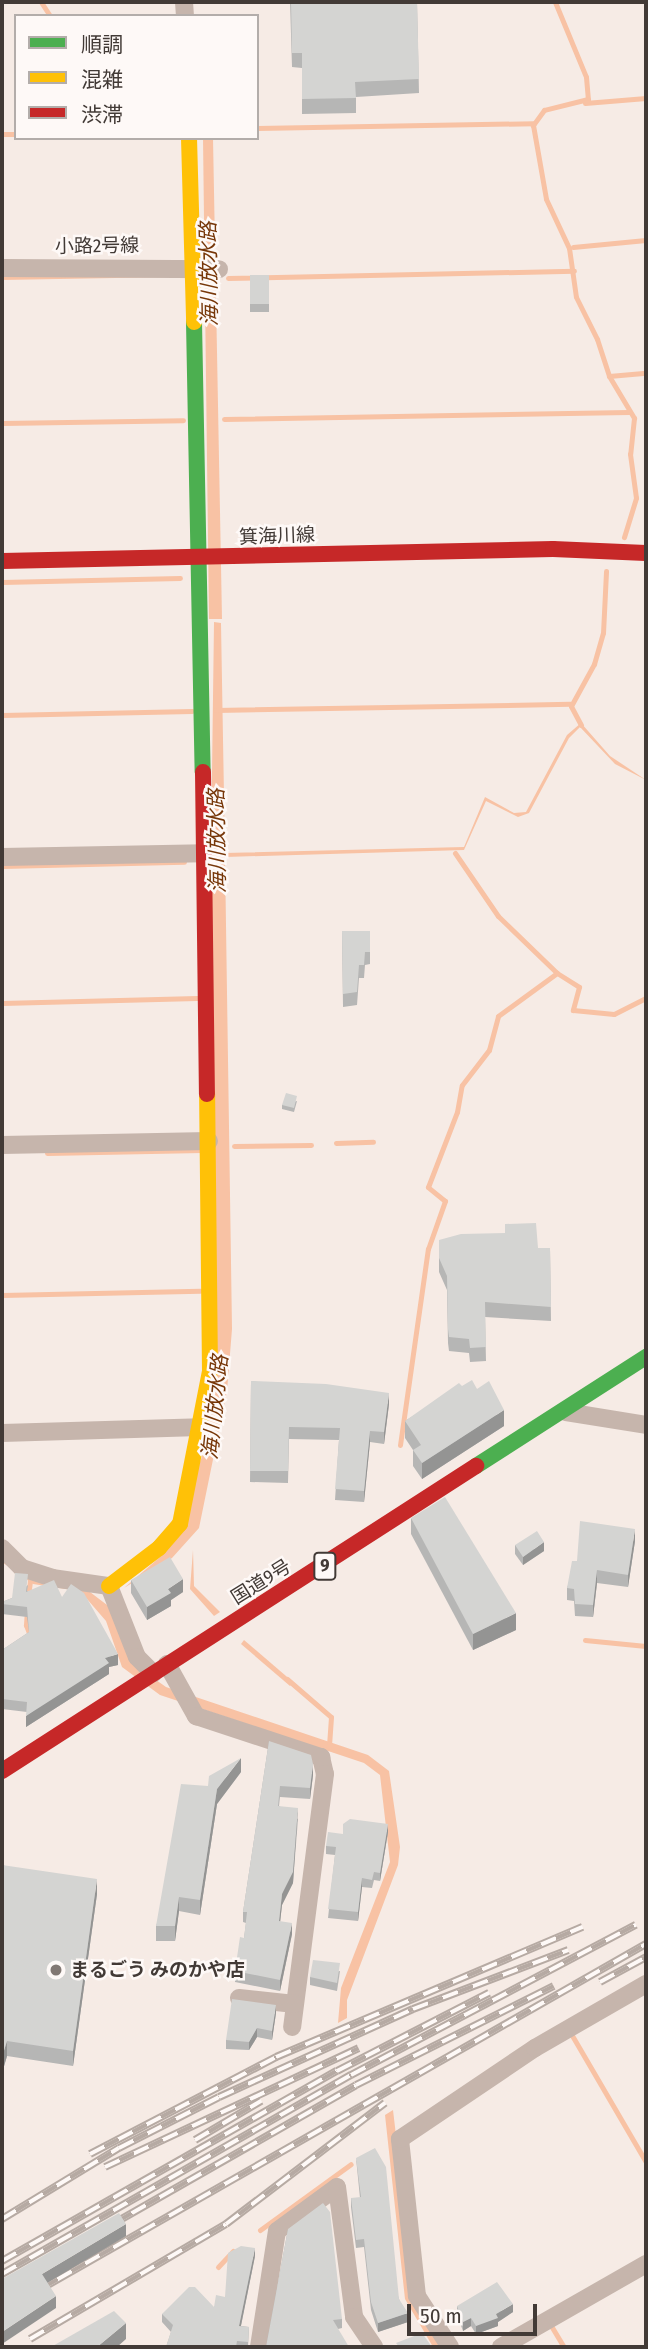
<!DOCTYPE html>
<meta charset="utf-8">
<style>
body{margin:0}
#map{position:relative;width:648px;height:2349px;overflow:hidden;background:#f6ebe5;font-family:"Fira Sans Condensed","Noto Sans JP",sans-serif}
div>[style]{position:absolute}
.water>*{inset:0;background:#f8c2a4}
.stream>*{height:5px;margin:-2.5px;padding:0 2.5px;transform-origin:2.5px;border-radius:2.5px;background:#f8c2a4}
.street>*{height:18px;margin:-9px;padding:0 9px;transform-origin:9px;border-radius:9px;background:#c6b5ac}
.fast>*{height:16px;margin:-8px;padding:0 8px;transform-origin:8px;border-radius:8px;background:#4caf50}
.slow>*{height:16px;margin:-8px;padding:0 8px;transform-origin:8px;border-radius:8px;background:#ffc107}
.jam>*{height:16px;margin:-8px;padding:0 8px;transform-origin:8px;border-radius:8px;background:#c62828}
.rail>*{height:8px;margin-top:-4px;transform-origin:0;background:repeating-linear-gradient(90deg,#fef9f7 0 16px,#b6aaa3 0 32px);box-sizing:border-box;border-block:2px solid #b6aaa3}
.wall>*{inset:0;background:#b6b6b5}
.shaded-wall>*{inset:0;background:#949493}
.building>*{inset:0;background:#d4d4d2}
.dots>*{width:19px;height:19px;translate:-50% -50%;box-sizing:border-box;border:4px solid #fef9f7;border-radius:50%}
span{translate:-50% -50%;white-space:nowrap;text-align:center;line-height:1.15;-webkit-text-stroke:5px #fef9f7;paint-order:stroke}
.shield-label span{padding:2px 5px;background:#fef9f7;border:2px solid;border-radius:5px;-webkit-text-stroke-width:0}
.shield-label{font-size:18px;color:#423a36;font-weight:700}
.street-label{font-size:19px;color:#423a36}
.poi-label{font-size:19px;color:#423a36;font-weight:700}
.left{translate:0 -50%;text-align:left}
.water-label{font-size:21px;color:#773709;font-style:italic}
.frame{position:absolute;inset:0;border:4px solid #423a36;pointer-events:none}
.legend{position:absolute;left:14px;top:14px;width:245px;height:126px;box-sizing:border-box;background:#fef9f7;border:2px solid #b3adaa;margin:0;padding:9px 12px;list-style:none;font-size:21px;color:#423a36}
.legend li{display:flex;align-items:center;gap:14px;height:35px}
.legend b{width:35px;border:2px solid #b3adaa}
.scale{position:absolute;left:407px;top:2304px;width:130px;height:32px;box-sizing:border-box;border:4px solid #423a36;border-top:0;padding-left:9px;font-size:21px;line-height:24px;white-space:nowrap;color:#423a36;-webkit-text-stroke:5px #fef9f7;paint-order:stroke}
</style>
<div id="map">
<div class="water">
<div style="clip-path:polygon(203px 138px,213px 138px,222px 619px,209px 619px)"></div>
<div style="clip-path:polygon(2px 276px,172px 277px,2px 280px)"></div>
<div style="clip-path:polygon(214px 622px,221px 623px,225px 853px,464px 847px,485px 797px,514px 813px,526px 812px,567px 735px,581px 723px,610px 756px,646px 780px,615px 764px,580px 727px,569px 738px,529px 813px,518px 817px,486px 801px,464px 850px,225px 857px,232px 1329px,227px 1391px,199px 1528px,172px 1558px,124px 1588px,166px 1552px,203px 1454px)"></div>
<div style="clip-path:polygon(193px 1550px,194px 1586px,220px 1612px,214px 1616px,190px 1589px)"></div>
<div style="clip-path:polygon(2px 1556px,86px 1589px,111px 1608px,132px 1663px,166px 1687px,368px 1755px,389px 1771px,400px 1847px,398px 1865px,347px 2000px,347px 2018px,338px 2023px,341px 1988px,390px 1862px,380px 1775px,364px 1763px,160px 1695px,122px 1667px,106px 1621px,87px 1599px,72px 1590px,33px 1584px,2px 1562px)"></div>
<div style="clip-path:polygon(244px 1640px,293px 1682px,290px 1686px,241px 1644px)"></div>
<div style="clip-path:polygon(393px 2110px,415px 2296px,445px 2347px,433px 2347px,405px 2299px,385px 2115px)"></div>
</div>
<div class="stream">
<div style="left:41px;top:2px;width:17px;rotate:57deg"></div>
<div style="left:555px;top:2px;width:81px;rotate:67.5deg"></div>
<div style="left:586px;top:77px;width:22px;rotate:85deg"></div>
<div style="left:588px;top:99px;width:45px;rotate:166deg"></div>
<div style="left:544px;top:110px;width:19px;rotate:126deg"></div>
<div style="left:533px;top:125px;width:75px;rotate:80deg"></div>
<div style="left:546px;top:199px;width:54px;rotate:64.9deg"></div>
<div style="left:569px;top:248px;width:49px;rotate:81.9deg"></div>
<div style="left:576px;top:297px;width:47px;rotate:63.4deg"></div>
<div style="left:597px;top:339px;width:39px;rotate:72deg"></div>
<div style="left:609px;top:376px;width:49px;rotate:59.2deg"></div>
<div style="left:634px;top:418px;width:36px;rotate:96deg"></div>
<div style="left:630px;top:454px;width:44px;rotate:82.2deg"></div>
<div style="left:636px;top:498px;width:41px;rotate:107.1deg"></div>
<div style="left:585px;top:103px;width:61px;rotate:-4.7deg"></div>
<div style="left:257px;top:128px;width:277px;rotate:-1deg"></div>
<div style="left:2px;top:134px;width:14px"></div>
<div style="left:573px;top:247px;width:73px;rotate:-5.5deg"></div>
<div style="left:228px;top:278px;width:346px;rotate:-1.2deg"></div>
<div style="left:609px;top:376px;width:37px;rotate:-5deg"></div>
<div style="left:224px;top:419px;width:405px;rotate:-1deg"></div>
<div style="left:2px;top:423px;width:181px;rotate:-0.9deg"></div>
<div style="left:2px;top:582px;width:178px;rotate:-1.3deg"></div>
<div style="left:216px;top:710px;width:354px;rotate:-1deg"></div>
<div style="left:2px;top:715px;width:190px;rotate:-1.2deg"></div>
<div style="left:581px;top:725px;width:21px;rotate:-118deg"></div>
<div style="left:571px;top:706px;width:48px;rotate:-61.3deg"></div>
<div style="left:594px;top:664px;width:32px;rotate:-74deg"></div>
<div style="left:603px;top:633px;width:62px;rotate:-87.2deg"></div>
<div style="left:455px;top:853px;width:76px;rotate:55.7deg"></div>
<div style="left:498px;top:916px;width:82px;rotate:44deg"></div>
<div style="left:557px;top:973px;width:26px;rotate:32deg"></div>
<div style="left:579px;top:987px;width:24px;rotate:105deg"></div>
<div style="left:573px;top:1010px;width:41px;rotate:5.6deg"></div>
<div style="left:614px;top:1014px;width:36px;rotate:-27deg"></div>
<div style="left:2px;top:866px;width:182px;rotate:-1.3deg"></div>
<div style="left:2px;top:1003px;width:195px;rotate:-1.5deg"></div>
<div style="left:336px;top:1143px;width:37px;rotate:-2deg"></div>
<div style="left:234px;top:1146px;width:77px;rotate:-0.7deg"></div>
<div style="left:47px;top:1153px;width:155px;rotate:-1.1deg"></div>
<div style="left:2px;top:1295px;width:198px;rotate:-1.2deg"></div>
<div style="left:400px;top:1445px;width:198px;rotate:-81.9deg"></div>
<div style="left:428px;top:1249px;width:51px;rotate:-70.5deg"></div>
<div style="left:445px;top:1201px;width:22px;rotate:-141deg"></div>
<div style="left:428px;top:1187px;width:80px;rotate:-68.9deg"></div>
<div style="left:457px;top:1112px;width:27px;rotate:-80deg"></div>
<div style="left:462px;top:1085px;width:44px;rotate:-52.4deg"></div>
<div style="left:489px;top:1050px;width:35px;rotate:-75deg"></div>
<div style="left:498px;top:1016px;width:73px;rotate:-36.1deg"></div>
<div style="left:28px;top:1597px;width:17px;rotate:-83deg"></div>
<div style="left:27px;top:1610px;width:15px;rotate:94deg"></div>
<div style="left:26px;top:1625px;width:14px;rotate:69deg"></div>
<div style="left:585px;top:1640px;width:61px;rotate:5.6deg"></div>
<div style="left:287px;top:1679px;width:58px;rotate:40.8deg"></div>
<div style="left:331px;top:1717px;width:30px;rotate:94deg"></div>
<div style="left:570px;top:2032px;width:151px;rotate:59.7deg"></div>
<div style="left:260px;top:2230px;width:112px;rotate:-36deg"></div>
<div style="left:218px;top:2267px;width:22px;rotate:-47deg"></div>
<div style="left:550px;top:2324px;width:27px;rotate:59deg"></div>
</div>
<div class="street">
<div style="left:184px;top:2px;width:14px;rotate:86deg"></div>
<div style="left:2px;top:268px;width:217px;rotate:0.3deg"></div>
<div style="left:2px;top:857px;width:201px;rotate:-1.1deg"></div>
<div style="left:2px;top:1145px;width:207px;rotate:-1.1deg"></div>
<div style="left:566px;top:1412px;width:81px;rotate:9.2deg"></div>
<div style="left:2px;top:1433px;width:198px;rotate:-1.7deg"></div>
<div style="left:2px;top:1548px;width:28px;rotate:45deg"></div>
<div style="left:22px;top:1568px;width:32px;rotate:18deg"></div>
<div style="left:52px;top:1578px;width:58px;rotate:8deg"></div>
<div style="left:109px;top:1586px;width:76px;rotate:68.5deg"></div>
<div style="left:137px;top:1657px;width:23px;rotate:45deg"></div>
<div style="left:167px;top:1664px;width:60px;rotate:60.9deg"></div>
<div style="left:196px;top:1716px;width:132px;rotate:18.2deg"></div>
<div style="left:321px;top:1757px;width:17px;rotate:77deg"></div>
<div style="left:325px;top:1774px;width:255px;rotate:97.4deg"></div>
<div style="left:239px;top:1998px;width:56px;rotate:6.1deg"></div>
<div style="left:259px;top:2347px;width:117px;rotate:-81.2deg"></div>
<div style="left:277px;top:2231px;width:74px;rotate:-36.3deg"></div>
<div style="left:337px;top:2187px;width:131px;rotate:82.5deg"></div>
<div style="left:354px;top:2317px;width:36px;rotate:56deg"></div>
<div style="left:450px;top:2347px;width:61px;rotate:-122.9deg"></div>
<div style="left:417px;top:2296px;width:158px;rotate:-96.2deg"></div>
<div style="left:400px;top:2139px;width:163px;rotate:-34deg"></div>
<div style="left:535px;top:2048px;width:128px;rotate:-30deg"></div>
<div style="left:501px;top:2347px;width:167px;rotate:-29.8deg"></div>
</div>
<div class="fast">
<div style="left:194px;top:322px;width:450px;rotate:88.9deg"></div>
<div style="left:476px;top:1466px;width:202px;rotate:-32.7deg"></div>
</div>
<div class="slow">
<div style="left:189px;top:138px;width:184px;rotate:88.4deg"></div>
<div style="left:109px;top:1586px;width:63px;rotate:-37.2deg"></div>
<div style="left:159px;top:1548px;width:32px;rotate:-49deg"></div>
<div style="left:180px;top:1524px;width:156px;rotate:-78.9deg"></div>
<div style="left:210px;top:1371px;width:277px;rotate:-90.6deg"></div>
</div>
<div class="jam">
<div style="left:2px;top:561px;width:551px;rotate:-1.25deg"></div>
<div style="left:553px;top:549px;width:93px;rotate:2.5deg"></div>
<div style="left:203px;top:772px;width:322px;rotate:89.3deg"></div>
<div style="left:2px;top:1771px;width:564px;rotate:-32.76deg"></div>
</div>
<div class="rail">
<div style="left:600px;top:1982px;width:52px;rotate:-28.5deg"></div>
<div style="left:195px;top:2140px;width:77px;rotate:-30.6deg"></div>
<div style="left:90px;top:2154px;width:210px;rotate:-27.5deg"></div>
<div style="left:276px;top:2057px;width:333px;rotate:-23deg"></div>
<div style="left:105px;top:2167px;width:280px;rotate:-25.1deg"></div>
<div style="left:2px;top:2219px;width:137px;rotate:-31.3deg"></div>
<div style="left:119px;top:2148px;width:112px;rotate:-27deg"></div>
<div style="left:219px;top:2097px;width:213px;rotate:-24.4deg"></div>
<div style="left:413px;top:2009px;width:166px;rotate:-20.8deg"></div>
<div style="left:104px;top:2229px;width:290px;rotate:-29.7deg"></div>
<div style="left:356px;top:2085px;width:221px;rotate:-26.6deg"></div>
<div style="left:2px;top:2261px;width:385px;rotate:-29.6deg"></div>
<div style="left:337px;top:2071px;width:171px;rotate:-27.2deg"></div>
<div style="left:2px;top:2274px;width:402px;rotate:-29.7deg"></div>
<div style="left:351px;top:2075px;width:322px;rotate:-27.8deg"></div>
<div style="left:2px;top:2311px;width:741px;rotate:-29.68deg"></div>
<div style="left:30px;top:2339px;width:227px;rotate:-30.4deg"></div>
<div style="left:226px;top:2224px;width:200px;rotate:-37.3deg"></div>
</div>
<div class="wall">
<div style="clip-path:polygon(290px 2px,417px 2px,419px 93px,356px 97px,356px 113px,302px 114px,302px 68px,292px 67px)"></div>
<div style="clip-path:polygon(250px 275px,269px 275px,269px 312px,250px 312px)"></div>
<div style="clip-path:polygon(342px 931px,370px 931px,370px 964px,365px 965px,364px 978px,359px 978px,357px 1005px,343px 1007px)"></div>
<div style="clip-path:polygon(297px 1101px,294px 1112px,282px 1109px,282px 1105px)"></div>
<div style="clip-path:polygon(439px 1240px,538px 1248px,550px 1248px,551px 1321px,485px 1317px,486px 1361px,470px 1362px,469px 1353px,449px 1351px,448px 1343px,447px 1290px,439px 1272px)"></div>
<div style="clip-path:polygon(251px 1381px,389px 1404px,384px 1444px,370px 1442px,364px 1502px,335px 1500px,339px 1440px,289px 1439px,288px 1483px,250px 1482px)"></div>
<div style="clip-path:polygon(462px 1386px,477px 1389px,504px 1426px,422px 1479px,413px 1466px,413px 1450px,405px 1438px,405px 1421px)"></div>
<div style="clip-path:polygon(411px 1518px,516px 1630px,473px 1650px,411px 1534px)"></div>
<div style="clip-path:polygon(635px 1541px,628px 1587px,597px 1583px,593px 1617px,575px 1616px,574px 1601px,567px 1600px,567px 1588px,577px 1561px)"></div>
<div style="clip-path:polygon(515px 1545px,544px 1551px,523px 1565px,515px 1554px)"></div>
<div style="clip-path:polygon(131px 1580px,183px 1592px,171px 1600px,171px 1606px,147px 1620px,131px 1593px)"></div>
<div style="clip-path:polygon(28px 1585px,27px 1591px,62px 1597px,118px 1665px,109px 1667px,109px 1674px,26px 1727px,27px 1712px,2px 1709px,2px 1650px,29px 1632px,27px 1617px,2px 1614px,2px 1602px,12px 1598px)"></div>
<div style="clip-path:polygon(269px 1741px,313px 1775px,310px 1799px,280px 1797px,279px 1806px,298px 1819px,293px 1883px,282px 1905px,280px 1922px,292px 1934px,280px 1991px,235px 1982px,235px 1971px,244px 1938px,246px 1923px,243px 1922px,243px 1912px)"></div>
<div style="clip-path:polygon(241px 1772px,217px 1804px,200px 1915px,179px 1911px,175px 1941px,156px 1941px,156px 1926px,208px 1786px)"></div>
<div style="clip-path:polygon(388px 1832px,380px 1881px,374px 1880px,372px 1888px,362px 1887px,358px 1921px,328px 1918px,335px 1855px,326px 1854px,326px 1846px,343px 1834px)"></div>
<div style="clip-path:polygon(2px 1865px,97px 1894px,73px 2066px,7px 2056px,2px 2073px)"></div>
<div style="clip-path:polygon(340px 1971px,337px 1991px,310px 1985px,310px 1977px)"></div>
<div style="clip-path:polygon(276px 2013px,272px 2040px,257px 2037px,249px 2050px,226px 2049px,226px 2040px)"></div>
<div style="clip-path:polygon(356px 2158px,399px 2299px,408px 2322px,378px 2332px,371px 2310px,364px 2247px,356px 2248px,351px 2207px,351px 2198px,360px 2198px)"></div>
<div style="clip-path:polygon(288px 2229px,342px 2319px,342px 2328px,266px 2347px)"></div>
<div style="clip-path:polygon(255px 2256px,241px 2326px,249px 2327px,248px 2347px,166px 2347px,171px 2332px,162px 2322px,162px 2314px,214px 2307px,225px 2297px)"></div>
<div style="clip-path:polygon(457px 2306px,513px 2312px,498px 2322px,498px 2326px,476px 2334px,471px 2326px,463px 2331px,457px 2315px)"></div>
</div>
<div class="shaded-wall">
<div style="clip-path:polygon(389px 1393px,389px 1404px,384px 1444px,384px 1432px)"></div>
<div style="clip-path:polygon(504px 1410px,504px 1426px,422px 1479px,422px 1463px)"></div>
<div style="clip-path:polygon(370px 1431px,370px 1442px,364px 1502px,364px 1491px)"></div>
<div style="clip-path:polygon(635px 1529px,635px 1541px,628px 1587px,628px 1575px)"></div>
<div style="clip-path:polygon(544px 1542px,544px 1551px,523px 1565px,523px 1557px)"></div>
<div style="clip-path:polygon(597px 1570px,597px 1583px,593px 1617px,593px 1605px)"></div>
<div style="clip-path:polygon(183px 1579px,183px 1592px,171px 1600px,171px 1606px,147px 1620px,147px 1607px,168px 1589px)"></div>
<div style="clip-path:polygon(516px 1613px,516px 1630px,473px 1650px,473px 1634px)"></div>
<div style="clip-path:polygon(118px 1654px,118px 1665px,109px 1667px,109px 1674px,26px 1727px,26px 1716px,105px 1658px)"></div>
<div style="clip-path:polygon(241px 1758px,241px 1772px,217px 1804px,200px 1915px,200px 1900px,217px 1789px)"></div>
<div style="clip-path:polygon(313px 1764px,313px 1775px,310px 1799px,310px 1788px)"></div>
<div style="clip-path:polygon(298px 1808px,293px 1883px,282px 1905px,279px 1932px,279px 1921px,282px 1894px)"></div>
<div style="clip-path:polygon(388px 1824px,388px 1832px,380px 1881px,380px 1873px)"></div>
<div style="clip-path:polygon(362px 1878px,362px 1887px,358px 1921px,358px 1912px)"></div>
<div style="clip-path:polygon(97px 1879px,97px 1894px,73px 2066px,73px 2051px)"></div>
<div style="clip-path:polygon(179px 1897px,179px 1911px,175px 1941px,175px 1926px)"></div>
<div style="clip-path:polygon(292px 1923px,292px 1934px,280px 1991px,280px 1980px)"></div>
<div style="clip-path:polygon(276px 2005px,276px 2013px,272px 2040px,272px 2031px)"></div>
<div style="clip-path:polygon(257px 2028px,257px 2037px,249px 2050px,249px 2042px)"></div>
<div style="clip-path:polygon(7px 2041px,7px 2056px,2px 2073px,2px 2057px)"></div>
<div style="clip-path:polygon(126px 2224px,126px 2236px,42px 2286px,42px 2274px)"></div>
<div style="clip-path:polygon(255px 2248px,255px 2256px,239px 2335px,239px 2326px)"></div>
<div style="clip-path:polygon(56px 2296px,56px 2308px,2px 2344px,2px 2332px)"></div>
<div style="clip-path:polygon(513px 2304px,513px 2312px,498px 2322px,498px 2326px,476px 2334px,476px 2326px)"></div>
<div style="clip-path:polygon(408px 2313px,408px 2322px,378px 2332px,378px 2323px)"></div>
<div style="clip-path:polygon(471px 2318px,471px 2326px,463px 2331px,463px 2322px)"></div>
<div style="clip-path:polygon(126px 2323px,126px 2339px,117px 2347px,97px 2347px)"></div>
</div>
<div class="building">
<div style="clip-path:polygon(291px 2px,417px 2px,419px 79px,355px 82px,356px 98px,302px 99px,302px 53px,292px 53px)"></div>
<div style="clip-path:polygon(250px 275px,269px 275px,269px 304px,250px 304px)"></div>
<div style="clip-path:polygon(342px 931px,370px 931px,370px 952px,365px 952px,364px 965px,359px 965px,357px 992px,343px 994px)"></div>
<div style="clip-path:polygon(286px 1093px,297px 1096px,294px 1108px,282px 1105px)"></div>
<div style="clip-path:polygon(536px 1223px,538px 1248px,550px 1248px,551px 1307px,485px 1302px,486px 1347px,470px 1348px,469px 1339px,449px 1337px,448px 1329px,447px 1276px,439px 1258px,439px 1240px,461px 1234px,505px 1233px,505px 1224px)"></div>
<div style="clip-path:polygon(472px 1380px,477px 1389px,489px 1381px,504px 1410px,422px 1463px,413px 1450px,421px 1445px,405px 1421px,459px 1383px,462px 1386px)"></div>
<div style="clip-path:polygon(251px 1381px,326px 1384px,389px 1393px,384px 1432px,370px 1431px,364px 1491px,335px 1489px,340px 1428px,289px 1427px,288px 1471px,250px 1471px)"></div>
<div style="clip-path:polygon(445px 1497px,516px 1613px,473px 1634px,411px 1518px)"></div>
<div style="clip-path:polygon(580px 1521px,635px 1529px,628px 1575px,597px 1570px,593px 1605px,575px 1604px,574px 1589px,567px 1588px,572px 1561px,577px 1561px)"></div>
<div style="clip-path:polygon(537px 1531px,544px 1542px,523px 1557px,515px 1545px)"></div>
<div style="clip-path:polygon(170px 1557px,183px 1579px,168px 1589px,171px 1593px,147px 1607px,131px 1580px)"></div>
<div style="clip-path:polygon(15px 1573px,28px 1574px,26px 1592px,54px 1580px,62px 1597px,71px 1584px,84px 1593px,118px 1654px,105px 1658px,109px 1663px,26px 1716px,27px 1702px,2px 1699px,2px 1650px,29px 1632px,27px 1607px,2px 1604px,2px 1602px,12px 1598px)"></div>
<div style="clip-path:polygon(269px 1741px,311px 1755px,313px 1764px,310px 1788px,280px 1786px,278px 1806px,298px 1808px,293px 1872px,282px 1894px,279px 1921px,292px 1923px,280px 1980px,235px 1971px,240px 1937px,244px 1938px,247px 1912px,243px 1912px)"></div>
<div style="clip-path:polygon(241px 1758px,217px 1789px,200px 1900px,179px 1897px,175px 1926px,156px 1926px,181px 1784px,208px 1786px,209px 1776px)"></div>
<div style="clip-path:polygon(350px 1819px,388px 1824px,380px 1873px,374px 1872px,372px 1880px,362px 1878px,358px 1912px,328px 1909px,336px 1847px,326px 1846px,328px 1832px,343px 1834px,343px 1824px)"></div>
<div style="clip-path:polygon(2px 1865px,97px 1879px,73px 2051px,7px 2041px,2px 2057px)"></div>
<div style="clip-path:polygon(313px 1960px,340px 1963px,337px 1983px,310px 1977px)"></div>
<div style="clip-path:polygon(232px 1999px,276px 2005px,272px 2031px,257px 2028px,249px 2042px,226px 2040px)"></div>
<div style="clip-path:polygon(375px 2148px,386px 2167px,399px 2299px,408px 2313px,378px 2323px,371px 2302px,364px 2239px,356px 2240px,351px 2198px,361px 2197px,356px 2158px)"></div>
<div style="clip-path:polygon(323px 2203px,330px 2212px,342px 2319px,333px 2320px,349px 2347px,266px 2347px,288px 2229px)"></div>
<div style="clip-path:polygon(119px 2213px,126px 2224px,42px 2274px,56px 2296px,2px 2332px,2px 2279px)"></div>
<div style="clip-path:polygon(241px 2246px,255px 2248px,239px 2326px,249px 2327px,248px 2342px,237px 2341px,236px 2347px,166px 2347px,173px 2325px,162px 2314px,189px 2287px,195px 2287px,214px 2307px,216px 2295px,225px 2297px,228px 2253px)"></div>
<div style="clip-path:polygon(497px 2282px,513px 2304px,496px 2314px,498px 2318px,476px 2326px,471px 2318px,463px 2322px,457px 2306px)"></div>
<div style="clip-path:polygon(114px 2311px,126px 2323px,97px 2347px,51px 2347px)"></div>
<div style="clip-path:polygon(422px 2333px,432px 2347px,399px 2347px,396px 2343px)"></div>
</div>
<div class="dots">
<div style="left:56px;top:1970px;background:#817873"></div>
</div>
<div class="shield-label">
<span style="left:325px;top:1566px">9</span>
</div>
<div class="street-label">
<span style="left:97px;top:246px;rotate:-1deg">小路2号線</span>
<span style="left:277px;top:536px;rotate:-2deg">箕海川線</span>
<span style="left:261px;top:1582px;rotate:-32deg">国道9号</span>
</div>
<div class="poi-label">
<span class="left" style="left:70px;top:1970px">まるごう みのかや店</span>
</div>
<div class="water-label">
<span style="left:209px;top:274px;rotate:-91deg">海川放水路</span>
<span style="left:217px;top:841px;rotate:-91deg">海川放水路</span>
<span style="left:215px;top:1407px;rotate:-84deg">海川放水路</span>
</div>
<div class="frame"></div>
<ul class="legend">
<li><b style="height:9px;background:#4caf50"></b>順調</li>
<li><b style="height:9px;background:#ffc107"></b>混雑</li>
<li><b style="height:9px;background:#c62828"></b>渋滞</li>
</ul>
<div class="scale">50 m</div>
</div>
